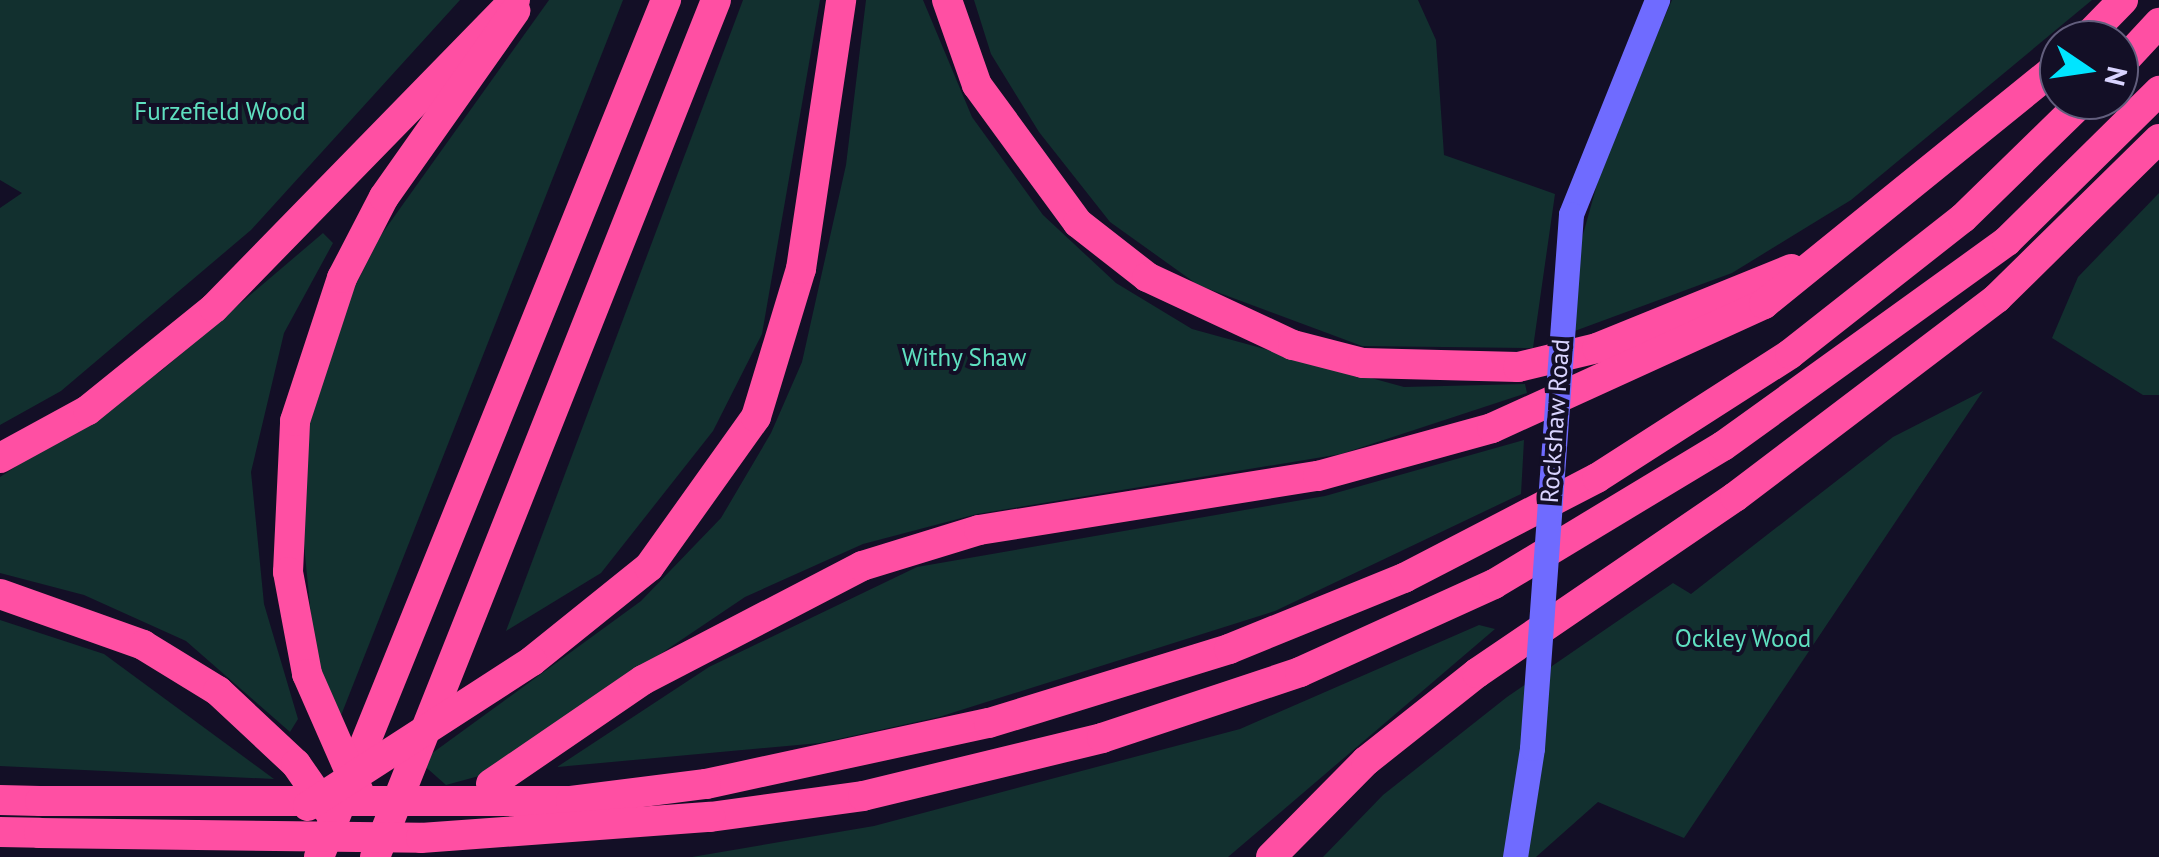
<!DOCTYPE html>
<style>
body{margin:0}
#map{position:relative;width:2159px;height:857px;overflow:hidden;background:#130f26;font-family:"PT Sans",sans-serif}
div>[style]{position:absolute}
.green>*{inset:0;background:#12302f}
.secondary>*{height:25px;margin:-12.5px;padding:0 12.5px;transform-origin:12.5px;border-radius:12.5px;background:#6f6bff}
.highway>*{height:30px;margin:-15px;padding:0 15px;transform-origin:15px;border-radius:15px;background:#ff4fa3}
.secondary-bridge>*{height:25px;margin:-12.5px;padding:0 12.5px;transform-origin:12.5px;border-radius:12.5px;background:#6f6bff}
.highway-bridge>*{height:30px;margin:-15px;padding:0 15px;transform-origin:15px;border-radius:15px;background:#ff4fa3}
span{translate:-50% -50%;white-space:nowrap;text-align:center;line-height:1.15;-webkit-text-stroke:8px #130f26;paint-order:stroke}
.park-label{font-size:25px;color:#5fe0c0}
.street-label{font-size:25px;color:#d9d4ff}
.north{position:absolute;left:2039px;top:20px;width:100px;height:100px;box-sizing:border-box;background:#130f26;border:2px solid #625e7d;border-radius:50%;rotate:103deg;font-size:28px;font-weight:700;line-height:40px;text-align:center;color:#d9d4ff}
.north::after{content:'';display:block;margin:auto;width:35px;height:45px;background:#00e5ff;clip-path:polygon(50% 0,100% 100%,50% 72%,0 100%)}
</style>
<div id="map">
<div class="green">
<div style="clip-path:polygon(0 0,460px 0,251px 230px,61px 391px,0 425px,0 208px,22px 193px,0 180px)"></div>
<div style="clip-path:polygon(549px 0,623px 0,340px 718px,315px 657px,302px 524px,310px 421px,338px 320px,381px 235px)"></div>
<div style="clip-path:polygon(743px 0,820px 0,762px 334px,713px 431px,601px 573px,506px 631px)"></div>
<div style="clip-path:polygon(866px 0,923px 0,972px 117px,1043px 215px,1116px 283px,1192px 329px,1404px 387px,1525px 384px,1527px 393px,1341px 454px,977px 514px,863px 544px,745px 597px,479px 776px,446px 785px,420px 762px,641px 601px,721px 518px,771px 433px,802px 362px,846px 165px)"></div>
<div style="clip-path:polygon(974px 0,1418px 0,1436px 40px,1444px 155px,1555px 194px,1533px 348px,1362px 346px,1198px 285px,1110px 222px,1039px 132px,991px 54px)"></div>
<div style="clip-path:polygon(1672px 0,2092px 0,1851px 200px,1732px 273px,1572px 332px,1577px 256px,1606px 152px)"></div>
<div style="clip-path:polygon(2159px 193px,2159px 395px,2143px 395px,2052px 338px,2078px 277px)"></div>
<div style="clip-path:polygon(323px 233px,333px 243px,284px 333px,251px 472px,264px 604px,298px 719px,290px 732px,186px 641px,84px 595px,0 573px,0 477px,161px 371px)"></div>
<div style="clip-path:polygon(1983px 391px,1684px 838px,1598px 802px,1536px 857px,1323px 857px,1383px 795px,1507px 697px,1673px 583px,1691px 594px,1893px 437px)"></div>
<div style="clip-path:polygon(1524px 440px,1521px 494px,1275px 611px,939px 717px,820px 743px,557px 767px,709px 667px,917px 567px,1325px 496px)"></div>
<div style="clip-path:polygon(0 620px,104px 654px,274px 779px,0 766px)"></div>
<div style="clip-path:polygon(1479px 625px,1495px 629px,1228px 857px,692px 857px,874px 826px,1240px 729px)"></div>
</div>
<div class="secondary">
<div style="left:1571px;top:214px;width:231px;rotate:-68.1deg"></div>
<div style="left:1515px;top:857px;width:110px;rotate:-81.1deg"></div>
</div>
<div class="highway">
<div style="left:947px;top:0;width:90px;rotate:70.6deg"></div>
<div style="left:977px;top:85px;width:171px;rotate:53.8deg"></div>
<div style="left:1078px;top:223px;width:88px;rotate:38deg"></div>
<div style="left:1147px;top:277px;width:161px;rotate:25deg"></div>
<div style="left:1293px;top:345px;width:72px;rotate:14.4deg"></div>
<div style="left:1363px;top:363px;width:155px;rotate:1.5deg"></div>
<div style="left:1518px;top:367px;width:81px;rotate:-13.5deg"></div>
<div style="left:1597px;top:348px;width:210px;rotate:-22.1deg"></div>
<div style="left:2084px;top:40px;width:56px;rotate:-45.7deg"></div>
<div style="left:2119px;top:66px;width:59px;rotate:-47.1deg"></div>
<div style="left:0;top:458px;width:100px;rotate:-28.6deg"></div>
<div style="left:88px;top:410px;width:162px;rotate:-39deg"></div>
<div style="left:214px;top:308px;width:431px;rotate:-45.7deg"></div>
<div style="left:288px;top:572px;width:151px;rotate:-87.3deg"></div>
<div style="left:295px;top:421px;width:151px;rotate:-71.8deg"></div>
<div style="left:342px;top:278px;width:91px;rotate:-62.6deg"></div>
<div style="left:384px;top:197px;width:228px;rotate:-54.8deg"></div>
<div style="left:0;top:594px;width:152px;rotate:19.6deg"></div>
<div style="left:143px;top:645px;width:88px;rotate:31.5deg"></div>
<div style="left:532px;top:661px;width:150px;rotate:-38.8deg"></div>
<div style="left:649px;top:567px;width:184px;rotate:-54.5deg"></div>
<div style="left:756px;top:417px;width:155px;rotate:-73.1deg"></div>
<div style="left:801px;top:269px;width:272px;rotate:-81.5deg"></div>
<div style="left:491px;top:784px;width:184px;rotate:-34.4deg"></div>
<div style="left:643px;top:680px;width:247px;rotate:-27.5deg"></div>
<div style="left:862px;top:566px;width:122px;rotate:-17.1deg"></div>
<div style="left:979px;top:530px;width:343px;rotate:-9.1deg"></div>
<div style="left:1318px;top:476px;width:180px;rotate:-15.4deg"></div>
<div style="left:1492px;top:428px;width:299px;rotate:-24.5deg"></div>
<div style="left:1764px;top:304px;width:380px;rotate:-39deg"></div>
<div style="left:706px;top:784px;width:289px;rotate:-12.2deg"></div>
<div style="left:989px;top:723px;width:251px;rotate:-17.1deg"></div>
<div style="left:1229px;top:649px;width:189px;rotate:-22.1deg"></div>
<div style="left:1404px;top:578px;width:217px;rotate:-27.4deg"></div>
<div style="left:1597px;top:478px;width:229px;rotate:-32.7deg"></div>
<div style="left:1790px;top:354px;width:220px;rotate:-38.2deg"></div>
<div style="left:1963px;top:218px;width:169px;rotate:-44.3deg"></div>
<div style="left:0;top:800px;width:40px;rotate:1.4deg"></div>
<div style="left:710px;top:817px;width:154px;rotate:-7.8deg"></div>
<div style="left:863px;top:796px;width:246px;rotate:-13.6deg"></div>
<div style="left:1102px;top:738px;width:209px;rotate:-18.4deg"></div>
<div style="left:1300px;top:672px;width:213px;rotate:-24.4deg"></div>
<div style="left:1494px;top:584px;width:267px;rotate:-31.1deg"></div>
<div style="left:1723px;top:446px;width:350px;rotate:-35.8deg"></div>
<div style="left:2007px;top:241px;width:214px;rotate:-44.6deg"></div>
<div style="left:0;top:832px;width:39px;rotate:1deg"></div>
<div style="left:319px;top:857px;width:925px;rotate:-67.96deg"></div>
<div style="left:375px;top:857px;width:922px;rotate:-68.3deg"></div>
<div style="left:1271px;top:857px;width:135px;rotate:-45.3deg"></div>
<div style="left:1366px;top:761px;width:142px;rotate:-38.4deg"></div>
<div style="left:1477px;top:673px;width:312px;rotate:-34.3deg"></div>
<div style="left:1735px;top:497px;width:329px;rotate:-37.2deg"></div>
<div style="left:1997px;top:298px;width:227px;rotate:-44.5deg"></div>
</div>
<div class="secondary-bridge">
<div style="left:1532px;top:748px;width:535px;rotate:-85.82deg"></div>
</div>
<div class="highway-bridge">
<div style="left:288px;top:572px;width:104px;rotate:79.4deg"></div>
<div style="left:307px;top:674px;width:132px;rotate:66.3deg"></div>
<div style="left:218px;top:691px;width:107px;rotate:43.1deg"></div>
<div style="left:296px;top:764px;width:60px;rotate:55.2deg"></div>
<div style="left:40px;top:801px;width:531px"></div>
<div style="left:571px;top:801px;width:136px;rotate:-7.2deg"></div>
<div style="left:308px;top:806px;width:267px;rotate:-32.9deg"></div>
<div style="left:39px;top:833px;width:382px;rotate:0.7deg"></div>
<div style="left:421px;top:838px;width:290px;rotate:-4.2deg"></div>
</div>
<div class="park-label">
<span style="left:220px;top:111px">Furzefield Wood</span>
<span style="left:964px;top:357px">Withy Shaw</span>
<span style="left:1743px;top:638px">Ockley Wood</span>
</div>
<div class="street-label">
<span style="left:1555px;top:421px;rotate:-86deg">Rockshaw Road</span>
</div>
<div class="north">N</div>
</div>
